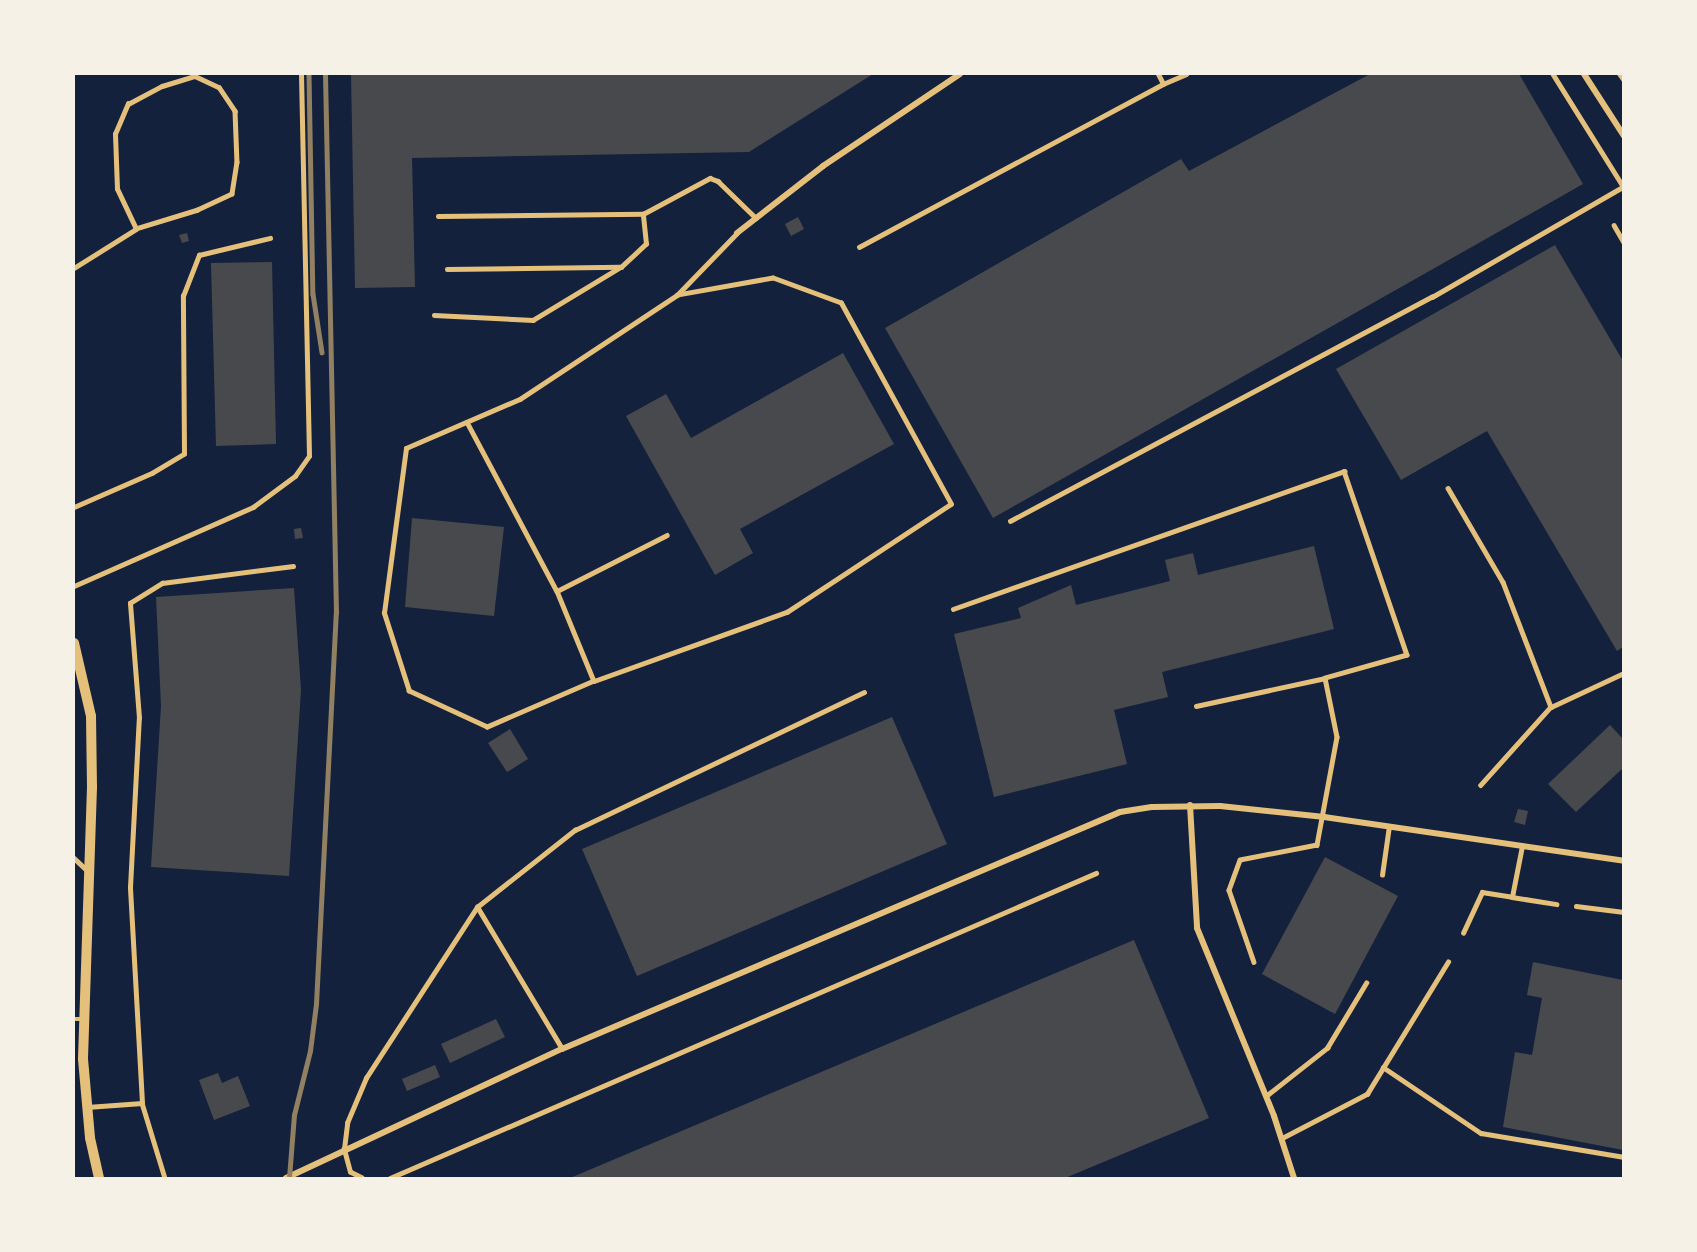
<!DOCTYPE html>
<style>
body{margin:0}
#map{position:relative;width:1697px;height:1252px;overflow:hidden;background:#14213d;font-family:"Noto Serif",serif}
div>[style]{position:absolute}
.building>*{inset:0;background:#48494c}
.path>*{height:4px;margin:-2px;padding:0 2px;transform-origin:2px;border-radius:2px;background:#e5c07b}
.service>*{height:4.5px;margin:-2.25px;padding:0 2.25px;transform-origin:2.25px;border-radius:2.25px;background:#e5c07b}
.minor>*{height:6px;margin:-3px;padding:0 3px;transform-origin:3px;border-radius:3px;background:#e5c07b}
.tertiary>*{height:10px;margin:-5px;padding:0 5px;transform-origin:5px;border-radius:5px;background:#e5c07b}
.rail>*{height:4.5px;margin:-2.25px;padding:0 2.25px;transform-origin:2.25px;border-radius:2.25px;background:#918062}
span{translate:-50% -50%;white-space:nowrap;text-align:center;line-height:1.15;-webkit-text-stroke:4.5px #f6f1e7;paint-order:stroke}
.frame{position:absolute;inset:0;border:75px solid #f6f1e7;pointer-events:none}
</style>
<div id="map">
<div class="building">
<div style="clip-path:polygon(351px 74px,873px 74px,749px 152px,412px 158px,415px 287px,355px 288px)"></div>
<div style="clip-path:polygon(1370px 74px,1519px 74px,1583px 184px,993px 518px,885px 328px,1181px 159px,1189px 171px)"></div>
<div style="clip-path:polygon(798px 217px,804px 229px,791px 236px,785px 224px)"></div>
<div style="clip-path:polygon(187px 233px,189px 241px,182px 243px,179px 235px)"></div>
<div style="clip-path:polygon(1555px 245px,1623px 361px,1623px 647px,1617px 651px,1487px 431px,1401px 480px,1336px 369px)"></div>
<div style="clip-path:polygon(272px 262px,276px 444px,216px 446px,211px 263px)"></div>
<div style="clip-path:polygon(843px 353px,894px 444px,740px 529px,753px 553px,715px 575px,626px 416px,666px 394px,691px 438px)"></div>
<div style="clip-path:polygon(412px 518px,504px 527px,494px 616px,405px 607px)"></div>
<div style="clip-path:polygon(301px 528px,303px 538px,295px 539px,294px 529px)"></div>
<div style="clip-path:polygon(1314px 546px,1334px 629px,1162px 672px,1168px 697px,1114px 710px,1127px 764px,994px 797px,954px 634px,1021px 618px,1018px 608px,1071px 585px,1076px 605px,1170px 581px,1165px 560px,1193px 553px,1198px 575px)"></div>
<div style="clip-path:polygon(294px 588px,301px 690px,289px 876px,151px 867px,161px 706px,156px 597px)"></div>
<div style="clip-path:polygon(892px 717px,947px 844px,637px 976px,582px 849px)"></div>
<div style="clip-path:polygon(1610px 725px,1623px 739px,1623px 768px,1576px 812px,1548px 784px)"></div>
<div style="clip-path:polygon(510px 729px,528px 759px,507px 772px,488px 743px)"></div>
<div style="clip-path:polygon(1518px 809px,1528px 811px,1525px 825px,1514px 822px)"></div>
<div style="clip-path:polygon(1325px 857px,1398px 896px,1335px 1014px,1262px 974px)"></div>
<div style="clip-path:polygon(1134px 940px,1209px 1118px,1065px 1178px,570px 1178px)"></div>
<div style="clip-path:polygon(1533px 962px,1623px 980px,1623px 1150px,1503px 1127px,1515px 1052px,1532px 1055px,1542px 998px,1527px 995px)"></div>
<div style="clip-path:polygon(496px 1019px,505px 1037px,450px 1063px,441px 1044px)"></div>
<div style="clip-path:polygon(435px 1065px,440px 1077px,407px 1091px,402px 1079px)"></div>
<div style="clip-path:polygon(218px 1073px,222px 1083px,238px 1076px,250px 1106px,214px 1120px,199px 1080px)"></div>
</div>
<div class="path">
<div style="left:1619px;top:74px;width:9px;rotate:54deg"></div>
</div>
<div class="service">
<div style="left:1553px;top:74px;width:132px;rotate:58deg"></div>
<div style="left:1163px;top:84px;width:25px;rotate:-23deg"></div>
<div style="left:438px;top:216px;width:205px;rotate:-0.6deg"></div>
<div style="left:643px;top:214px;width:76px;rotate:-28.2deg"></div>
<div style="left:710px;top:178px;width:9px;rotate:21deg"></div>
<div style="left:718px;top:181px;width:53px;rotate:44.2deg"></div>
<div style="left:1614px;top:225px;width:20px;rotate:60deg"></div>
<div style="left:859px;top:247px;width:345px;rotate:-28.2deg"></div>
<div style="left:1163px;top:84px;width:11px;rotate:-117deg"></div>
<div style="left:74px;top:268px;width:73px;rotate:-32.2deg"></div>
<div style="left:136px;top:229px;width:44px;rotate:-115.4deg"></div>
<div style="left:117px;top:189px;width:55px;rotate:-92.1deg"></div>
<div style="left:115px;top:134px;width:33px;rotate:-67deg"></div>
<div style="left:128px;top:104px;width:38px;rotate:-28deg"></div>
<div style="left:162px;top:86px;width:34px;rotate:-17deg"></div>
<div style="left:195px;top:76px;width:26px;rotate:25deg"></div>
<div style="left:219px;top:87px;width:29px;rotate:56deg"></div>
<div style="left:235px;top:111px;width:51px;rotate:87.8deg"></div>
<div style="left:237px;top:162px;width:32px;rotate:99deg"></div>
<div style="left:232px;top:194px;width:38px;rotate:155deg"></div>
<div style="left:198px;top:210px;width:65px;rotate:163deg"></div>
<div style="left:447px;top:269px;width:174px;rotate:-0.7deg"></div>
<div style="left:621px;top:267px;width:34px;rotate:-43deg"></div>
<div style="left:646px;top:244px;width:30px;rotate:-96deg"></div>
<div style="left:434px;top:315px;width:99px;rotate:2.9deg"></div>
<div style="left:533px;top:320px;width:100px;rotate:-31.2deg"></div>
<div style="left:467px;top:422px;width:191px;rotate:62deg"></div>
<div style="left:557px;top:591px;width:97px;rotate:67.7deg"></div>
<div style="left:594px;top:681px;width:116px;rotate:156.7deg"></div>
<div style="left:487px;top:727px;width:86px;rotate:-155.2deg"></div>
<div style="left:409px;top:691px;width:82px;rotate:-107.8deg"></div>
<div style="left:384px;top:613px;width:166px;rotate:-82.4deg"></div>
<div style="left:406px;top:448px;width:124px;rotate:-23.3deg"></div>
<div style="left:520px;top:399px;width:188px;rotate:-33.5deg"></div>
<div style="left:677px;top:295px;width:86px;rotate:-45.9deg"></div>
<div style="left:1448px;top:488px;width:109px;rotate:59.7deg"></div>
<div style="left:1503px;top:582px;width:134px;rotate:69deg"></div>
<div style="left:1551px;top:707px;width:105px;rotate:131.9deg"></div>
<div style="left:74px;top:507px;width:85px;rotate:-23.6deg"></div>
<div style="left:152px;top:473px;width:37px;rotate:-31deg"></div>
<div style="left:184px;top:454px;width:158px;rotate:-90.4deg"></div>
<div style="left:183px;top:296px;width:44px;rotate:-68.7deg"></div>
<div style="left:199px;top:255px;width:73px;rotate:-13.5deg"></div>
<div style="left:1010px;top:521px;width:478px;rotate:-28deg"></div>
<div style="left:1432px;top:297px;width:222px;rotate:-30deg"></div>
<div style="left:74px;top:586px;width:196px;rotate:-23.8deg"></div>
<div style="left:253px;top:507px;width:52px;rotate:-36.4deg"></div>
<div style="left:295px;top:476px;width:24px;rotate:-55deg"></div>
<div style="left:309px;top:456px;width:382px;rotate:-91.2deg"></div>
<div style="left:557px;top:591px;width:123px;rotate:-27deg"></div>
<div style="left:953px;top:609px;width:415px;rotate:-19.4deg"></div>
<div style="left:1344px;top:471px;width:194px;rotate:71.1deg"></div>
<div style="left:1407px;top:655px;width:85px;rotate:164.3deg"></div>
<div style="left:594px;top:681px;width:205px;rotate:-19.7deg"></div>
<div style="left:787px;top:612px;width:196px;rotate:-33.4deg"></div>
<div style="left:951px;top:504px;width:229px;rotate:-118.7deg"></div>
<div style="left:841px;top:303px;width:72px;rotate:-159.8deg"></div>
<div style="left:773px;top:278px;width:97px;rotate:169.9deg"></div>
<div style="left:1196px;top:706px;width:132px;rotate:-12.2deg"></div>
<div style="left:1325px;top:678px;width:60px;rotate:78.5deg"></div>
<div style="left:1337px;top:737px;width:110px;rotate:100.5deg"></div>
<div style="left:1317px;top:845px;width:78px;rotate:169deg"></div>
<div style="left:1240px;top:860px;width:32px;rotate:110deg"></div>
<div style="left:1229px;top:890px;width:76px;rotate:70.9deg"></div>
<div style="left:1551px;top:707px;width:81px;rotate:-25deg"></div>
<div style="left:74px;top:858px;width:18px;rotate:43deg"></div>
<div style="left:1382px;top:875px;width:49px;rotate:-81.9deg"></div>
<div style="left:1512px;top:897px;width:45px;rotate:9deg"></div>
<div style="left:1576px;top:906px;width:48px;rotate:7.1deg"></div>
<div style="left:1463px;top:933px;width:45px;rotate:-65.1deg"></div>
<div style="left:1482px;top:892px;width:30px;rotate:9deg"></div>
<div style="left:1512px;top:897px;width:52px;rotate:-78.9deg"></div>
<div style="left:74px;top:1019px;width:10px"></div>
<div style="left:562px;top:1049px;width:165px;rotate:-120.9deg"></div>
<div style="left:477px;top:907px;width:125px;rotate:-38.2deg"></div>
<div style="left:575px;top:830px;width:320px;rotate:-25.5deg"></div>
<div style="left:1383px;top:1067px;width:118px;rotate:34deg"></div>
<div style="left:1481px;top:1133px;width:145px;rotate:9.5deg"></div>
<div style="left:1266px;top:1096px;width:78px;rotate:-38.2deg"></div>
<div style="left:1327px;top:1048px;width:76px;rotate:-59deg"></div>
<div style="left:142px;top:1103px;width:78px;rotate:73deg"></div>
<div style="left:87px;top:1107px;width:55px;rotate:-4.2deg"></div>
<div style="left:142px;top:1103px;width:216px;rotate:-93.2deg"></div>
<div style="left:130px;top:887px;width:169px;rotate:-87deg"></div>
<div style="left:139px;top:718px;width:115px;rotate:-94.5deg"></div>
<div style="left:130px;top:603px;width:38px;rotate:-32deg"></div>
<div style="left:162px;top:583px;width:132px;rotate:-7.4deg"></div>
<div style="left:1282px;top:1138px;width:96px;rotate:-27.4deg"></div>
<div style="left:1367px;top:1094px;width:155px;rotate:-58.5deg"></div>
<div style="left:362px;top:1178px;width:13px;rotate:-153deg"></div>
<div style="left:350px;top:1172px;width:24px;rotate:-105deg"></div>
<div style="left:344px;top:1149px;width:26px;rotate:-83deg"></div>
<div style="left:347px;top:1123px;width:49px;rotate:-67.1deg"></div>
<div style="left:366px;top:1078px;width:204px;rotate:-57deg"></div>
<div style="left:390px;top:1178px;width:769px;rotate:-23.36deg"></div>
</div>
<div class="minor">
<div style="left:1584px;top:74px;width:74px;rotate:57.2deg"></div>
<div style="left:737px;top:233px;width:109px;rotate:-37.9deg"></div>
<div style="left:823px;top:166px;width:165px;rotate:-33.9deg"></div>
<div style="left:1190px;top:805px;width:123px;rotate:86.7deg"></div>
<div style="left:1197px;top:928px;width:203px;rotate:67.7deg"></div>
<div style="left:1274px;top:1116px;width:65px;rotate:72.1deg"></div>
<div style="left:286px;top:1178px;width:305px;rotate:-25.1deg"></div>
<div style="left:562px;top:1049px;width:606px;rotate:-23.01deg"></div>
<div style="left:1120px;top:812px;width:32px;rotate:-9deg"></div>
<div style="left:1152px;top:807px;width:68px;rotate:-0.8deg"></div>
<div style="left:1220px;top:806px;width:105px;rotate:6deg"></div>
<div style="left:1324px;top:817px;width:303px;rotate:8.3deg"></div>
</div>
<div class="tertiary">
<div style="left:74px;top:643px;width:75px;rotate:76.9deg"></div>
<div style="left:91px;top:716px;width:71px;rotate:89.2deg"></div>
<div style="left:92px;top:787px;width:272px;rotate:91.9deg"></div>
<div style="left:83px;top:1059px;width:79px;rotate:84.9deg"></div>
<div style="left:90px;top:1138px;width:41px;rotate:77.3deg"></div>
</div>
<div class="rail">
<div style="left:309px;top:74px;width:220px;rotate:89deg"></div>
<div style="left:313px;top:294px;width:59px;rotate:81.2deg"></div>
<div style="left:289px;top:1178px;width:63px;rotate:-85.5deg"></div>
<div style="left:294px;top:1115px;width:66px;rotate:-76deg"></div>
<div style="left:310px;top:1051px;width:47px;rotate:-82.7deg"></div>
<div style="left:316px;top:1004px;width:392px;rotate:-87.1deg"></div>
<div style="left:336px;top:613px;width:539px;rotate:-91.17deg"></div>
</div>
<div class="frame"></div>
</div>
